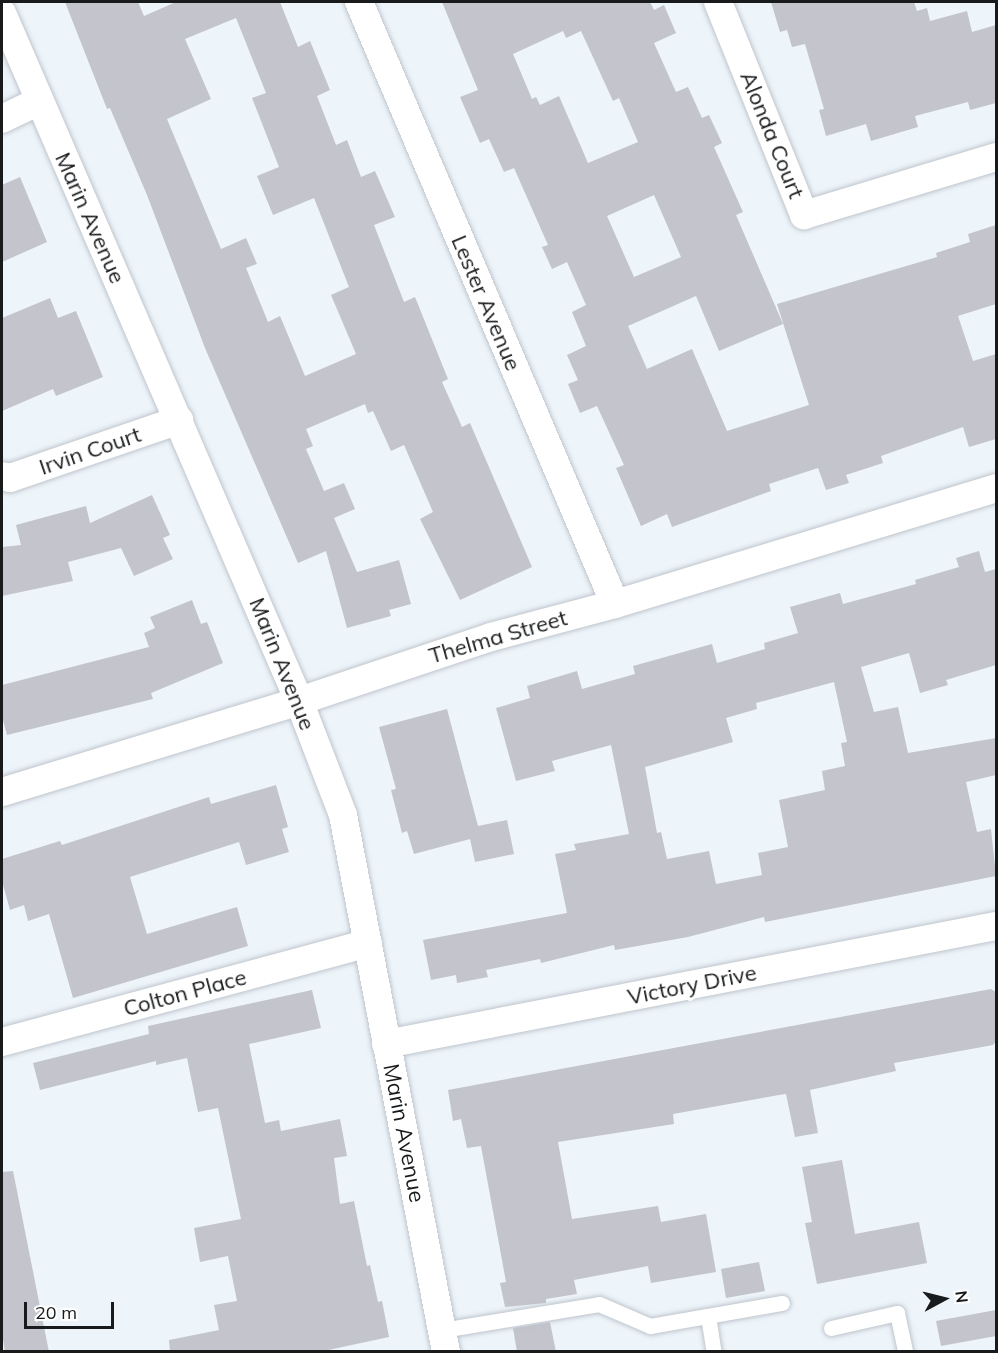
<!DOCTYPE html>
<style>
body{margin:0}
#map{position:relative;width:998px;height:1353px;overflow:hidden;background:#edf4fa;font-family:Mulish,sans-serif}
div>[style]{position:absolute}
.building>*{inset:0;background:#c3c4cc}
.roads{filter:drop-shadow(0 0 2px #bfc5cc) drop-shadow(0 0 2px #bfc5cc)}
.service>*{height:15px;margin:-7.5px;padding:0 7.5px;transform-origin:7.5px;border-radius:7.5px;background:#fff}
.minor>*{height:28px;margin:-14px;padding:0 14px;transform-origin:14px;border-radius:14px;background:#fff}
span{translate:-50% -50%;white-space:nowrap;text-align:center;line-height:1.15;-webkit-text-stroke:6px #fff;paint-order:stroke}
.street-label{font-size:22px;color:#181a1c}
.frame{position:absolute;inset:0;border:3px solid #181a1c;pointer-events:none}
.north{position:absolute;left:914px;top:1269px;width:60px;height:60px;-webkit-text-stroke:4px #fff;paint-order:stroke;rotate:83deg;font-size:16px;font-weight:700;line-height:24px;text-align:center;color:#181a1c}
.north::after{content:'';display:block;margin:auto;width:21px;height:27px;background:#181a1c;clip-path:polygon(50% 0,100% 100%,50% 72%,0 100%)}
.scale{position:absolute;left:24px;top:1302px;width:90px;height:27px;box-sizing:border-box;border:3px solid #181a1c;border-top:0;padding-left:8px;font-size:18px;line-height:21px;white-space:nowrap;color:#181a1c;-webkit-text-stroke:4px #fff;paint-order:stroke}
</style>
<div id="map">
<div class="building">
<div style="clip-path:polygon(evenodd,65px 2px,138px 2px,144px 16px,176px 2px,280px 2px,298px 47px,310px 41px,330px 90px,317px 96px,336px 145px,347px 140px,361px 177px,375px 171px,395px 217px,374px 225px,404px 302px,415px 297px,448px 379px,442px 382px,462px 427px,470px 423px,532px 567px,460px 600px,420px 519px,433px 512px,404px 445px,391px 451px,373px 411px,368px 413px,365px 404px,306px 429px,313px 446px,306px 449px,324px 491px,344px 483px,355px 509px,334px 518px,357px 572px,399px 560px,411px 604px,389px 610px,391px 616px,347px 628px,326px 551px,298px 563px,205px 348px,147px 195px,110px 108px,107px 109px,65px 2px,236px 18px,266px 93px,252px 98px,279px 167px,257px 176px,273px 215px,314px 198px,349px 287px,331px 295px,356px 354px,305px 376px,280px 316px,268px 322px,246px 268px,257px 264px,246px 238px,221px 249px,167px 119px,211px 99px,185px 39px,236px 18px)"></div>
<div style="clip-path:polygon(evenodd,442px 2px,650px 2px,654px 10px,664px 5px,676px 33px,654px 43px,676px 92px,688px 87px,702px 118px,709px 115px,722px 143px,714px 147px,743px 212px,736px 215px,783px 324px,719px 351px,696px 296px,628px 326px,647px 369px,692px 349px,727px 431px,809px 405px,777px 304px,937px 257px,936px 253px,970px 242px,968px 234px,996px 225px,996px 304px,958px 316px,973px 361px,996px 354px,996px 439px,969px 447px,963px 427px,881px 456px,883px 463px,846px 475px,849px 483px,826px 490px,818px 468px,769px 484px,771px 491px,672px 527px,667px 514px,641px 526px,616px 468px,624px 465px,597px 406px,580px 413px,568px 384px,578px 380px,567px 355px,586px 346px,572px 312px,586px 305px,567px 262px,552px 269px,542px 247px,548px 245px,514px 168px,504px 172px,489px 139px,480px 143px,460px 97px,478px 90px,442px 2px,563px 31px,566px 38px,581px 31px,613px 101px,619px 98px,638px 142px,588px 163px,559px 96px,540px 105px,536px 97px,532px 99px,513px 54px,563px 31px,442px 2px,654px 195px,681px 257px,634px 277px,607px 216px,654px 195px)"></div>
<div style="clip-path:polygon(771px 2px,914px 2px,917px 11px,927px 8px,930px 21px,967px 11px,972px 32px,996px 25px,996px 103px,970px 110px,968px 102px,915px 116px,918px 127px,871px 141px,866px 124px,826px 136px,819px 110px,824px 109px,805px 44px,792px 47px,787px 30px,780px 32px)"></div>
<div style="clip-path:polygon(20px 177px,47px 242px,2px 262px,2px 185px)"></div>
<div style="clip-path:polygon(50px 298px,58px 318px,76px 311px,103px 377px,56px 396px,53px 389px,2px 411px,2px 318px)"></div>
<div style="clip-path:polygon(152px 495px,170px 535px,163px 538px,173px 559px,134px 576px,121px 548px,68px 562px,73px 581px,2px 596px,2px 547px,21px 545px,16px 525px,86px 506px,90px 523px)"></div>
<div style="clip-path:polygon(evenodd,979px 551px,985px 572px,996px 569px,996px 665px,946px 680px,948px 685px,920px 693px,909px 653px,861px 667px,874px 712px,898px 707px,908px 753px,996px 738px,996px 775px,966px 782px,977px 832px,991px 829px,996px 876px,765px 922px,764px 917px,688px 937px,615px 950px,614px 945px,541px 963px,540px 959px,486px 970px,488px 977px,457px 983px,456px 975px,431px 980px,423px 940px,567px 913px,555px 854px,576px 850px,574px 844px,629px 834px,611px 745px,552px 761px,555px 771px,516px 781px,496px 708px,530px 698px,527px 686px,577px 671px,582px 689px,635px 674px,633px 666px,712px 644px,717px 663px,765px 649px,764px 643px,798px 633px,790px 607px,840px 593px,843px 604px,916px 584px,915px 580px,959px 567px,956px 558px,979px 551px,834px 682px,847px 742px,841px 743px,845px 766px,822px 771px,825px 790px,779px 800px,788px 847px,758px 853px,762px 875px,716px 884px,709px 851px,667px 859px,661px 832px,657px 833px,645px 767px,733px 742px,726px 718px,757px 709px,756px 703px,834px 682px)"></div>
<div style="clip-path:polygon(192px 600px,201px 624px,207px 622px,223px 663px,151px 693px,153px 699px,7px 735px,2px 716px,2px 685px,149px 647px,144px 633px,155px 628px,150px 617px)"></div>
<div style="clip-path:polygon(447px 709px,478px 826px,507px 820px,514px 854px,475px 862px,470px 839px,414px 854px,407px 831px,402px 833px,391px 790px,396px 789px,379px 727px)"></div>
<div style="clip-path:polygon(276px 785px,288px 827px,282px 829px,289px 852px,246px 865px,239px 842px,130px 877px,147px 934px,237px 907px,248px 946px,73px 998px,49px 914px,28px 921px,24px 905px,10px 910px,2px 881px,2px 859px,60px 841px,62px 845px,209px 797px,211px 804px)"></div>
<div style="clip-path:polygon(991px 989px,996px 992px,996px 1041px,993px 1045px,894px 1063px,896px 1071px,810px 1090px,818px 1133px,795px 1137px,786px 1094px,779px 1095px,673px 1114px,674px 1124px,558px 1142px,572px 1219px,658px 1206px,661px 1222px,706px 1214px,716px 1272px,651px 1283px,648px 1266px,574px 1280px,577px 1294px,546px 1299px,546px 1303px,505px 1307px,500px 1283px,506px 1282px,481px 1146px,467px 1148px,461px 1119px,453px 1121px,448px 1090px)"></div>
<div style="clip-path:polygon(312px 990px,321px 1028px,249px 1044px,265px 1123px,279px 1120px,281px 1131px,340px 1119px,347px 1156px,334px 1158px,340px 1204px,354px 1201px,367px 1266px,370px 1265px,378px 1302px,382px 1301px,389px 1337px,319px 1352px,170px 1352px,169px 1340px,219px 1330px,214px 1305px,237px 1301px,228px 1256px,200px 1262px,194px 1228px,241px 1219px,218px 1108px,198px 1112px,187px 1058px,156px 1065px,156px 1061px,40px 1090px,33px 1063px,149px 1034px,148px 1026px)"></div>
<div style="clip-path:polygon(842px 1160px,855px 1234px,919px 1222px,927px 1263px,817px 1284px,805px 1223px,812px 1222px,802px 1167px)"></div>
<div style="clip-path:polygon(13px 1171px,49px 1352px,5px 1352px,2px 1333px,2px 1172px)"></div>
<div style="clip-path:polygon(759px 1262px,765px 1291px,726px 1298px,721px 1269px)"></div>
<div style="clip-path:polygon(996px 1310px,996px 1336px,941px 1346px,936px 1321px)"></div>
<div style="clip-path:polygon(550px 1322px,556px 1352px,517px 1352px,513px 1328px)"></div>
</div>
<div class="roads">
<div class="service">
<div style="left:708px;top:1316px;width:36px;rotate:81deg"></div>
<div style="left:831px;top:1328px;width:68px;rotate:-12.8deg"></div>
<div style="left:897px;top:1313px;width:40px;rotate:78deg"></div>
<div style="left:442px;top:1330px;width:159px;rotate:-9.4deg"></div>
<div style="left:599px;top:1304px;width:56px;rotate:23.3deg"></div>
<div style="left:650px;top:1326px;width:134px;rotate:-9.9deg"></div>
</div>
<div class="minor">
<div style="left:359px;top:2px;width:654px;rotate:66.96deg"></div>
<div style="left:718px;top:2px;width:230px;rotate:68deg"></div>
<div style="left:804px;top:215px;width:201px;rotate:-16.8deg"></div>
<div style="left:2px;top:13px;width:749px;rotate:66.65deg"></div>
<div style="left:299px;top:701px;width:122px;rotate:68.9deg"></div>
<div style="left:343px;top:815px;width:547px;rotate:79.14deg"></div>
<div style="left:2px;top:119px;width:41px;rotate:-25.9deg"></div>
<div style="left:2px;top:476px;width:8px;rotate:14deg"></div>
<div style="left:10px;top:478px;width:179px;rotate:-18.9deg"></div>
<div style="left:2px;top:792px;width:311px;rotate:-17deg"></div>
<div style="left:299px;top:701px;width:202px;rotate:-18.4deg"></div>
<div style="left:491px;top:637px;width:128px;rotate:-14.9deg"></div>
<div style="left:615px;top:604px;width:398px;rotate:-16.9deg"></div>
<div style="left:2px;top:1042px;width:379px;rotate:-15.1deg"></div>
<div style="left:386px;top:1044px;width:621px;rotate:-10.95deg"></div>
</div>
</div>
<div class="street-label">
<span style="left:772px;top:135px;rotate:68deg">Alonda Court</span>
<span style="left:90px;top:218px;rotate:66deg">Marin Avenue</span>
<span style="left:486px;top:303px;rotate:67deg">Lester Avenue</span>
<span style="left:90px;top:451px;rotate:-19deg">Irvin Court</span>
<span style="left:498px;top:637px;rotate:-16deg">Thelma Street</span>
<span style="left:282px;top:664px;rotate:68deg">Marin Avenue</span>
<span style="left:692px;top:985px;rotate:-11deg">Victory Drive</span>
<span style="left:185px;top:993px;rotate:-15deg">Colton Place</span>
<span style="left:404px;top:1133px;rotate:79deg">Marin Avenue</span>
</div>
<div class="frame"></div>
<div class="north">N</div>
<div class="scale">20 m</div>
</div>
